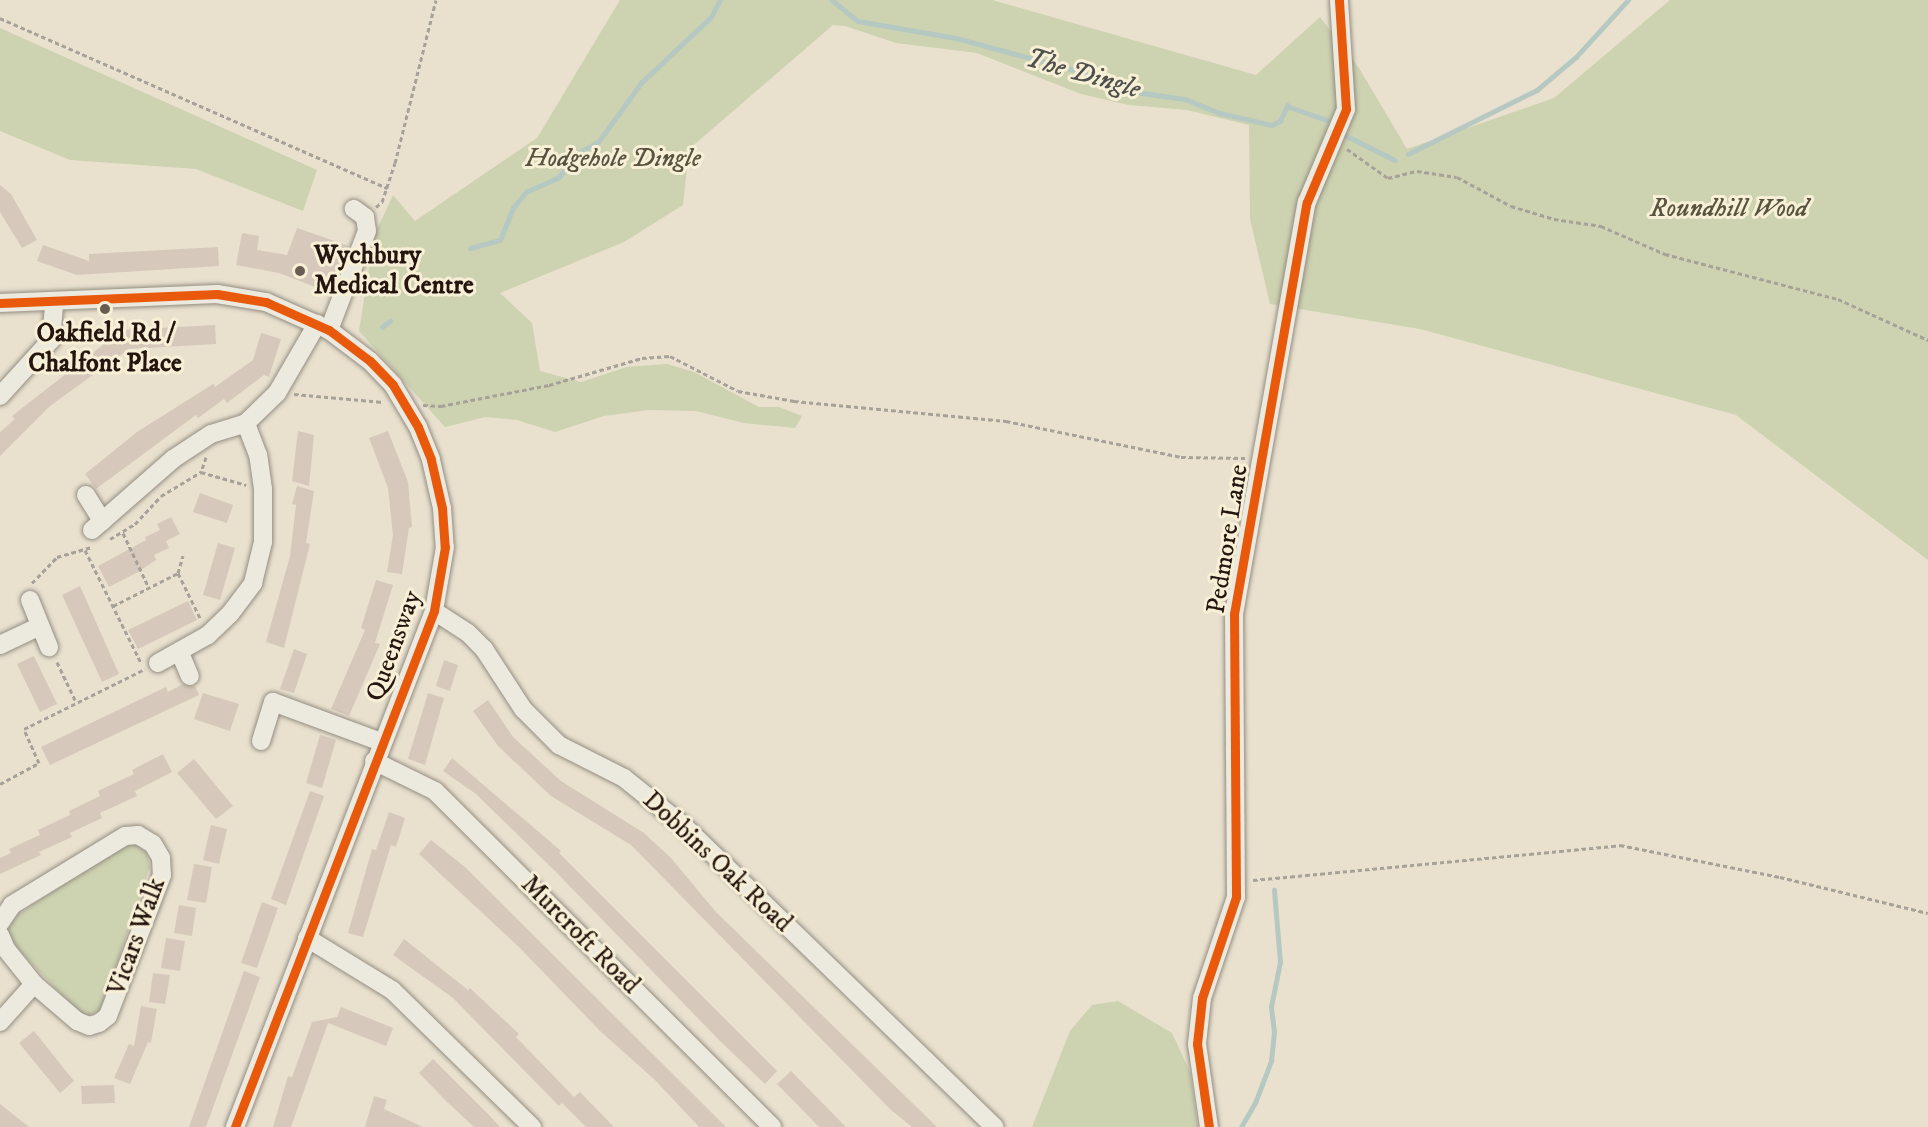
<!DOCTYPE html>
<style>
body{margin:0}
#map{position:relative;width:1928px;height:1127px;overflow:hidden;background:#e9e1ce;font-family:"IM FELL DW Pica",serif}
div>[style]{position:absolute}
.green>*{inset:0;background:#cdd2b0}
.stream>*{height:4.5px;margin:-2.25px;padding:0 2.25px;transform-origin:2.25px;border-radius:2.25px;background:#b6c8c2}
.building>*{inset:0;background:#d6c9bb}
.path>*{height:3px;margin-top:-1.5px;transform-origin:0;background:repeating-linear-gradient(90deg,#a6a199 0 4.5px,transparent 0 7.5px)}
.roads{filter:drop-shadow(0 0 2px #948d82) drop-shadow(0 0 2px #948d82)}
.minor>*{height:18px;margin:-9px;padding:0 9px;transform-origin:9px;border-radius:9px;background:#ece9df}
.cycleway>*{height:9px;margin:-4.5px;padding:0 4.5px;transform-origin:4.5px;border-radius:4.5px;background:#e8590c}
.dots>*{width:16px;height:16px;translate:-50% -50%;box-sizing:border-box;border:3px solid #f8efd7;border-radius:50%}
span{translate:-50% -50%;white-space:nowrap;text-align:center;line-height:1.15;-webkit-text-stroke:6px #f8efd7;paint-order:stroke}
.park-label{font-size:26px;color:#57533e;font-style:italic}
.poi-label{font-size:26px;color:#24150e;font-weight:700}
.left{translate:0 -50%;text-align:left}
.street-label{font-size:26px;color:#24150e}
.water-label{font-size:27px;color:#4f504b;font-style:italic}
</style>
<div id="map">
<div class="green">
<div style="clip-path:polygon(620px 0,992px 0,1256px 75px,1320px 17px,1359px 68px,1407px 149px,1554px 98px,1670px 0,1928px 0,1928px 560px,1736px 415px,1420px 329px,1270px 304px,1250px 219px,1249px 125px,1187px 110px,1129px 105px,1081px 94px,977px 53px,896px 43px,845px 26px,833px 25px,689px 149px,683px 205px,624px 242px,500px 293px,532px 323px,540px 371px,581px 382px,627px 367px,667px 364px,694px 372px,759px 407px,779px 407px,802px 416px,795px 428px,744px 423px,696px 411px,649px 410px,604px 416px,555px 432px,517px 420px,485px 417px,445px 427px,359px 331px,374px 236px,393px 195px,415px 221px,537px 138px)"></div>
<div style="clip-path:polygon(0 28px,317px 170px,303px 211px,196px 169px,70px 160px,0 131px)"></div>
<div style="clip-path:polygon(126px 843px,138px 843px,147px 854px,150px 867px,101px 1010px,83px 1017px,9px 940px,7px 930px,14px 917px)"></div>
<div style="clip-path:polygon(1118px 1001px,1172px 1033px,1190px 1072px,1198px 1127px,1032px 1127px,1070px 1031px,1092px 1005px)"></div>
</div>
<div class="stream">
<div style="left:832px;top:0;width:33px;rotate:39deg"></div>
<div style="left:858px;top:21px;width:99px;rotate:9.8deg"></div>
<div style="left:956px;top:38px;width:142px;rotate:15.1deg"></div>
<div style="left:1093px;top:75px;width:45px;rotate:22deg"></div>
<div style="left:1135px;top:92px;width:50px;rotate:8deg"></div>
<div style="left:1185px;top:99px;width:38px;rotate:22deg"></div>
<div style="left:1220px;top:113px;width:53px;rotate:13deg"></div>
<div style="left:1272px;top:125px;width:9px;rotate:-27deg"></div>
<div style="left:1280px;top:121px;width:17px;rotate:-65deg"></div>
<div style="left:1287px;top:106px;width:42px;rotate:19.3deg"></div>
<div style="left:1343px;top:134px;width:58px;rotate:26.6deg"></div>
<div style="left:1408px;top:154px;width:144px;rotate:-26.4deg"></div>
<div style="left:1537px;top:90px;width:51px;rotate:-40.2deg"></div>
<div style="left:1576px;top:57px;width:77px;rotate:-47.6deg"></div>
<div style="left:470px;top:248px;width:31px;rotate:-15deg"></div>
<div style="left:500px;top:240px;width:35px;rotate:-68deg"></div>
<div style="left:513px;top:208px;width:21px;rotate:-51deg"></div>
<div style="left:526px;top:192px;width:35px;rotate:-24deg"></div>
<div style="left:558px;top:178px;width:33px;rotate:-50deg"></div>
<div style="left:579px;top:153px;width:23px;rotate:-31deg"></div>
<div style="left:599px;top:141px;width:72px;rotate:-54.1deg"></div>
<div style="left:641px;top:83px;width:96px;rotate:-43.3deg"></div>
<div style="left:711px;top:17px;width:19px;rotate:-62deg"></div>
<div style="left:382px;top:327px;width:10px;rotate:-37deg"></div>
<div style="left:1241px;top:1127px;width:28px;rotate:-60deg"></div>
<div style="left:1255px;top:1103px;width:45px;rotate:-69.1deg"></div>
<div style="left:1271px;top:1061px;width:29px;rotate:-84deg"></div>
<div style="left:1274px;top:1032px;width:25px;rotate:-97deg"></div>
<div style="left:1271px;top:1007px;width:46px;rotate:-78.7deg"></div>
<div style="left:1280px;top:962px;width:72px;rotate:-94.8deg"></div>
</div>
<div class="building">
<div style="clip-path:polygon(0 185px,11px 194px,37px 240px,22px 248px,0 212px)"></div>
<div style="clip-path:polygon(297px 228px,349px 246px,331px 293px,279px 273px,236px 265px,242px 233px,259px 236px,257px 250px,287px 255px)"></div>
<div style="clip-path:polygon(43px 245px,89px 261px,89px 254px,218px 247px,219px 266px,77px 275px,37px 261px)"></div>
<div style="clip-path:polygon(215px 325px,216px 344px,129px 349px,50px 406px,0 456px,0 432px,15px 419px,12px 416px,122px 330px)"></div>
<div style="clip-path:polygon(261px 333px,281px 339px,269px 377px,264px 375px,227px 403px,224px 399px,198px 418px,196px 415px,96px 489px,85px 474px,137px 432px,213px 384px,215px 387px,253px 360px)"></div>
<div style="clip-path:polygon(298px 431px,314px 435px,309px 486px,292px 481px)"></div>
<div style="clip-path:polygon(388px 431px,408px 482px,412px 527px,409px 528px,402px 574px,387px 572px,393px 535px,388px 488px,369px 438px)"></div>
<div style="clip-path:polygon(297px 486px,314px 491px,306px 543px,310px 544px,284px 648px,266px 642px,290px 556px,296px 505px,292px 504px)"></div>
<div style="clip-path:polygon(200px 493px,233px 505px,227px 523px,193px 512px)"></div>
<div style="clip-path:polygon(171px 517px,180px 534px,166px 541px,169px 548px,154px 555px,156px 560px,138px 572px,109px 587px,98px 566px,146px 540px,145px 537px,160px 530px,157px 524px)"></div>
<div style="clip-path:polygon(218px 543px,235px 548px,220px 600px,203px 595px)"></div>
<div style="clip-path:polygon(376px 580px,393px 585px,375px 643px,380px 644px,349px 716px,331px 709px,365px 630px,361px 628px)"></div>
<div style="clip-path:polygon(80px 586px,119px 674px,102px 682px,62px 595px)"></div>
<div style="clip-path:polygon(188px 601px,197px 620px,138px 649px,128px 630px)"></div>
<div style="clip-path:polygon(294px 649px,307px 654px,294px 693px,280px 689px)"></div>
<div style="clip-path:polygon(34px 656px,57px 704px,40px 712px,17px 664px)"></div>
<div style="clip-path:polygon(444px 660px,458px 665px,450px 691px,436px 686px)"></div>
<div style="clip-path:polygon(183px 684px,195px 686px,199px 695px,50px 765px,41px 747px,166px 687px,168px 692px)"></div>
<div style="clip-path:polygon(203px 693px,239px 704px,230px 731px,194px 719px)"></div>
<div style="clip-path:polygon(428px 693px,444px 698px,425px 765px,408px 759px)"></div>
<div style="clip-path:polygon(488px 700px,513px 737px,561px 781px,644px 833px,671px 858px,715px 911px,937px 1127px,912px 1127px,891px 1110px,631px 845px,551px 796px,498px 746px,473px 711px)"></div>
<div style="clip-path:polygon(320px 735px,336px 740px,322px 788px,306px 783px)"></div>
<div style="clip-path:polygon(163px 754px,172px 772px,135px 791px,137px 796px,100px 813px,102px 818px,70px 833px,72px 837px,39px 852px,41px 855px,0 874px,0 858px,11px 853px,9px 849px,40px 835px,38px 830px,70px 815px,69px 811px,100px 796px,98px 791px,134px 774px,132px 770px)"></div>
<div style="clip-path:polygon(452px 758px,561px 851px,559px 853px,777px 1071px,765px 1084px,720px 1041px,556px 872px,476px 794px,443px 771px)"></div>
<div style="clip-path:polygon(194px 759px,233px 806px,216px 819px,177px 773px)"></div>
<div style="clip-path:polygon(310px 791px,324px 796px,286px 905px,271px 899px)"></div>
<div style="clip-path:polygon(389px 812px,405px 818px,396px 847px,391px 845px,363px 937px,348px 933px,372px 849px,376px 850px)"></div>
<div style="clip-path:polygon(211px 825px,227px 829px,219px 864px,203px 860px)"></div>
<div style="clip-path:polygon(431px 840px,465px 867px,726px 1127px,699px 1127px,655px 1080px,600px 1031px,519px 947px,419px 854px)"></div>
<div style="clip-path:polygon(194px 864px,212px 867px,206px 903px,187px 900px)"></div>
<div style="clip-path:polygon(262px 902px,278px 908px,257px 968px,241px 963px)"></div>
<div style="clip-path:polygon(179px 905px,196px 908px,192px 936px,174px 933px)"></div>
<div style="clip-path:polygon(166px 938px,185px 941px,180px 971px,161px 968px)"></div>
<div style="clip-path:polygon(404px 939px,468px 990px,470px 988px,519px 1034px,516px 1037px,574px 1097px,580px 1092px,614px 1127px,586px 1127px,562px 1103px,559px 1106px,453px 998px,393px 955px)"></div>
<div style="clip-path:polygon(244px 971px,260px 977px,248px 1011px,206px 1127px,189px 1127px)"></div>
<div style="clip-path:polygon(153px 973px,170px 975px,165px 1004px,149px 1002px)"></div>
<div style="clip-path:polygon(141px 1006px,157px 1009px,151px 1043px,148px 1042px,130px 1084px,114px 1078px,129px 1044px,134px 1046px)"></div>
<div style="clip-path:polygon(341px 1007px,393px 1028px,386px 1046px,328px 1023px,291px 1127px,273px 1127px,288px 1076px,292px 1077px,312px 1022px,337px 1017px)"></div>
<div style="clip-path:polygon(34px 1031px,74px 1081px,60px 1093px,19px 1043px)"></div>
<div style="clip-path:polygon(433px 1059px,490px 1116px,500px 1127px,474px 1127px,445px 1100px,419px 1073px)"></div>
<div style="clip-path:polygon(791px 1071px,846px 1127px,819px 1127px,777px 1084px)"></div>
<div style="clip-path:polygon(114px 1085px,115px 1103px,82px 1104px,81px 1086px)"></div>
<div style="clip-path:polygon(374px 1096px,387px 1100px,384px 1109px,423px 1127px,365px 1127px)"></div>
<div style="clip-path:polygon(0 1104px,29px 1127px,0 1127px)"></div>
</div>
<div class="path">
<div style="left:0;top:18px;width:423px;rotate:23.7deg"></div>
<div style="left:1347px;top:149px;width:50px;rotate:35.3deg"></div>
<div style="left:1388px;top:178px;width:30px;rotate:-14deg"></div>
<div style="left:1417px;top:171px;width:40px;rotate:8.5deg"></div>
<div style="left:1457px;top:177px;width:61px;rotate:28.2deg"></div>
<div style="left:1511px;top:206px;width:45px;rotate:16.8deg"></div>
<div style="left:1554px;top:219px;width:48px;rotate:8.5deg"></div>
<div style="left:1601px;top:226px;width:70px;rotate:23.6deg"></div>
<div style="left:1665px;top:254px;width:179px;rotate:14.6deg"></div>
<div style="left:1838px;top:299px;width:99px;rotate:24.5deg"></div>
<div style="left:376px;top:207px;width:8px;rotate:-40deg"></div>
<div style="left:382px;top:202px;width:41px;rotate:-71.6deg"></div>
<div style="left:395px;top:163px;width:168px;rotate:-75.9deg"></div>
<div style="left:294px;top:394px;width:89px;rotate:5.1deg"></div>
<div style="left:423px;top:405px;width:18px;rotate:3deg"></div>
<div style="left:441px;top:406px;width:110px;rotate:-11deg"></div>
<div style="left:549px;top:385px;width:97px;rotate:-16.2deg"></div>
<div style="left:642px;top:358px;width:28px;rotate:-4deg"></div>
<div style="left:670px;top:356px;width:76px;rotate:27.2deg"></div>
<div style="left:738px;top:391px;width:57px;rotate:10.1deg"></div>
<div style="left:794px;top:401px;width:213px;rotate:5.4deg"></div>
<div style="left:1006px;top:421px;width:179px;rotate:11.6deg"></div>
<div style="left:1181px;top:457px;width:64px;rotate:0.9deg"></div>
<div style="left:206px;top:457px;width:16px;rotate:108deg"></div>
<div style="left:201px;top:472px;width:47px;rotate:16.1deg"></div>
<div style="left:123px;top:533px;width:61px;rotate:64.7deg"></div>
<div style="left:110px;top:539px;width:29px;rotate:-31deg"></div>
<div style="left:135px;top:524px;width:38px;rotate:-47deg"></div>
<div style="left:161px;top:496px;width:47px;rotate:-31deg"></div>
<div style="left:85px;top:550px;width:126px;rotate:63.6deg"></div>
<div style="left:178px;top:573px;width:52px;rotate:63.9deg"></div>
<div style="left:32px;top:583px;width:36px;rotate:-46deg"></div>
<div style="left:57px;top:557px;width:37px;rotate:-16deg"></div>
<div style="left:113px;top:606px;width:73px;rotate:-26.9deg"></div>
<div style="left:178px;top:573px;width:18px;rotate:-74deg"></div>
<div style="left:57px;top:662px;width:44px;rotate:64.6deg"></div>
<div style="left:0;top:784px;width:44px;rotate:-28.3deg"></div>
<div style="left:39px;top:763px;width:37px;rotate:-114deg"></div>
<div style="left:24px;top:729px;width:135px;rotate:-26.4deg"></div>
<div style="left:1253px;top:880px;width:369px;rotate:-5.4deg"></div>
<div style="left:1620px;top:845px;width:163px;rotate:11.3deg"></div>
<div style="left:1780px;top:877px;width:152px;rotate:13.7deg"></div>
</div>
<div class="roads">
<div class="minor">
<div style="left:0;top:303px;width:217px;rotate:-2.4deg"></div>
<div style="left:217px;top:294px;width:50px;rotate:9.3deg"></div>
<div style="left:266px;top:302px;width:69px;rotate:24deg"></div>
<div style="left:329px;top:330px;width:51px;rotate:37.1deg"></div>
<div style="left:370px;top:361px;width:33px;rotate:46deg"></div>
<div style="left:393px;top:385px;width:49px;rotate:59.2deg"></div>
<div style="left:418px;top:427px;width:35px;rotate:68deg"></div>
<div style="left:431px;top:460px;width:49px;rotate:77.1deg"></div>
<div style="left:442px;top:508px;width:39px;rotate:86deg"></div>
<div style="left:445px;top:547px;width:65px;rotate:99.8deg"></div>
<div style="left:434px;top:611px;width:553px;rotate:111.09deg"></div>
<div style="left:329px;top:330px;width:106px;rotate:-69deg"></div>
<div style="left:367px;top:231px;width:14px;rotate:-98deg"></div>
<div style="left:365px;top:217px;width:14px;rotate:-144deg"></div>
<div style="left:0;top:396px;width:76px;rotate:-47.7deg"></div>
<div style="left:51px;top:340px;width:38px;rotate:-85deg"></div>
<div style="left:86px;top:495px;width:31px;rotate:58deg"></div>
<div style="left:92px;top:530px;width:108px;rotate:-41.2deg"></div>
<div style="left:173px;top:459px;width:45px;rotate:-33.3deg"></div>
<div style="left:211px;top:434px;width:37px;rotate:-17deg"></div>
<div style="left:30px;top:600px;width:51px;rotate:68deg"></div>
<div style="left:434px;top:611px;width:40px;rotate:32.9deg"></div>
<div style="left:468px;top:633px;width:23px;rotate:45deg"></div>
<div style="left:484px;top:649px;width:72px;rotate:57deg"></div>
<div style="left:523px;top:709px;width:51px;rotate:45deg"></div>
<div style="left:559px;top:745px;width:73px;rotate:26.9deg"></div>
<div style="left:624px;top:778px;width:78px;rotate:38.8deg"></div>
<div style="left:685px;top:827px;width:431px;rotate:44.1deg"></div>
<div style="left:0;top:645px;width:44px;rotate:-25.4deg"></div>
<div style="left:180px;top:653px;width:25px;rotate:67deg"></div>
<div style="left:158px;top:663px;width:57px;rotate:-29.2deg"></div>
<div style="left:208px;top:635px;width:30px;rotate:-44deg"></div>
<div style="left:230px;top:614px;width:39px;rotate:-53deg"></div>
<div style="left:253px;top:583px;width:42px;rotate:-76.3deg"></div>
<div style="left:263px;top:542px;width:53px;rotate:-90deg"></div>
<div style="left:263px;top:489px;width:34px;rotate:-98deg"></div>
<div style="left:258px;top:455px;width:34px;rotate:-111deg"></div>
<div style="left:246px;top:423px;width:43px;rotate:-44.1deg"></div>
<div style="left:277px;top:393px;width:80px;rotate:-59.9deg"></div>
<div style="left:261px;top:741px;width:41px;rotate:-72.9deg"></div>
<div style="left:273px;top:702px;width:115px;rotate:20.3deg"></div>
<div style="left:374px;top:761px;width:68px;rotate:26.2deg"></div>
<div style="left:435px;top:791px;width:476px;rotate:44.9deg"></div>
<div style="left:0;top:923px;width:22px;rotate:-56deg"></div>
<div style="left:12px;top:905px;width:132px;rotate:-31.4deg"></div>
<div style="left:125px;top:836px;width:13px;rotate:-4deg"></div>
<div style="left:138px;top:835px;width:17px;rotate:31deg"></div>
<div style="left:153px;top:844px;width:16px;rotate:60deg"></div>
<div style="left:161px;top:858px;width:17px;rotate:87deg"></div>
<div style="left:162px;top:875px;width:151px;rotate:111deg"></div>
<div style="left:108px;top:1016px;width:11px;rotate:142deg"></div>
<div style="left:99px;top:1023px;width:10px;rotate:163deg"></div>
<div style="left:89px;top:1026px;width:13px;rotate:-157deg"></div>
<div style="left:77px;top:1021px;width:57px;rotate:-139.3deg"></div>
<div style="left:34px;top:984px;width:45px;rotate:-128.7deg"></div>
<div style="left:6px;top:949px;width:15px;rotate:-113deg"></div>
<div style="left:307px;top:938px;width:100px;rotate:31.5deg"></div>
<div style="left:392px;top:990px;width:196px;rotate:44.4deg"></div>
<div style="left:0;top:1022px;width:51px;rotate:-48.2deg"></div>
<div style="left:1209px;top:1127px;width:84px;rotate:-98.2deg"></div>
<div style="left:1197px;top:1044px;width:46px;rotate:-83.8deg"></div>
<div style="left:1202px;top:998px;width:107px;rotate:-71.4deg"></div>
<div style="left:1236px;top:897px;width:283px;rotate:-90.4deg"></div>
<div style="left:1234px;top:614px;width:418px;rotate:-80deg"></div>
<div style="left:1307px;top:202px;width:101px;rotate:-67.2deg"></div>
<div style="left:1346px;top:109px;width:109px;rotate:-93.7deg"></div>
</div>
</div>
<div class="cycleway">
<div style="left:0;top:303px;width:217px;rotate:-2.4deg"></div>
<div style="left:217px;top:294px;width:50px;rotate:9.3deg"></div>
<div style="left:266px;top:302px;width:69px;rotate:24deg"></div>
<div style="left:329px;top:330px;width:51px;rotate:37.1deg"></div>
<div style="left:370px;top:361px;width:33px;rotate:46deg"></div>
<div style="left:393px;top:385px;width:49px;rotate:59.2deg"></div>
<div style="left:418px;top:427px;width:35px;rotate:68deg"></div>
<div style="left:431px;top:460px;width:49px;rotate:77.1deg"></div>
<div style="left:442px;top:508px;width:39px;rotate:86deg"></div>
<div style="left:445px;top:547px;width:65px;rotate:99.8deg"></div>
<div style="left:434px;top:611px;width:553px;rotate:111.09deg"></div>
<div style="left:1209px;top:1127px;width:84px;rotate:-98.2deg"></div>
<div style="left:1197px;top:1044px;width:46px;rotate:-83.8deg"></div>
<div style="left:1202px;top:998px;width:107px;rotate:-71.4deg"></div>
<div style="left:1236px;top:897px;width:283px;rotate:-90.4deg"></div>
<div style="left:1234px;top:614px;width:418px;rotate:-80deg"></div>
<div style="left:1307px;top:202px;width:101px;rotate:-67.2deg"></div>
<div style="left:1346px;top:109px;width:109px;rotate:-93.7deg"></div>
</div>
<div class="dots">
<div style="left:300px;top:271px;background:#695c51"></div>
<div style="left:105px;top:309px;background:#695c51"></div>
</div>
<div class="park-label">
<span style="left:613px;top:159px">Hodgehole Dingle</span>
<span style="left:1729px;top:209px">Roundhill Wood</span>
</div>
<div class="poi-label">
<span class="left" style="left:314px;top:271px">Wychbury<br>Medical Centre</span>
<span style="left:105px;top:349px">Oakfield Rd /<br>Chalfont Place</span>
</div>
<div class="street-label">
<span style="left:1228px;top:539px;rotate:-81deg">Pedmore Lane</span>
<span style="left:394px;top:646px;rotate:-70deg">Queensway</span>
<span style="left:717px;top:862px;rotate:43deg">Dobbins Oak Road</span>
<span style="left:580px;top:935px;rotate:45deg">Murcroft Road</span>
<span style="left:137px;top:937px;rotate:-70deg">Vicars Walk</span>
</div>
<div class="water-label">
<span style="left:1083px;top:74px;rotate:16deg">The Dingle</span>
</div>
</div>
